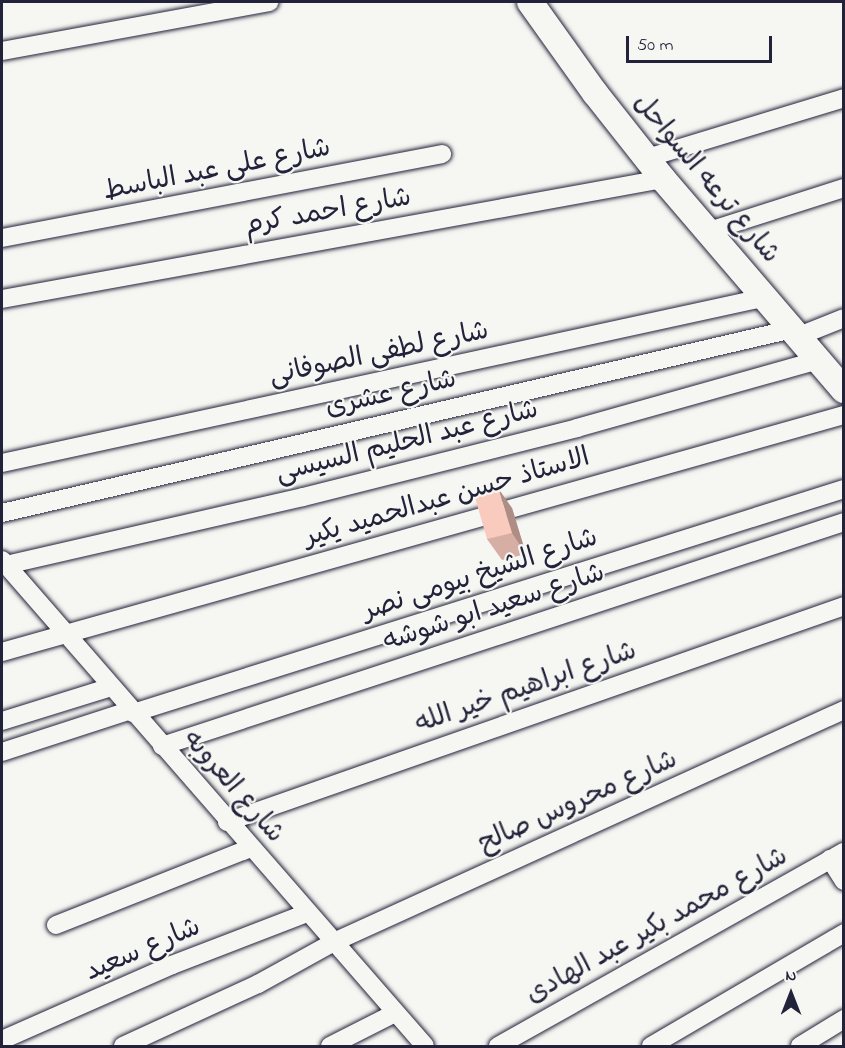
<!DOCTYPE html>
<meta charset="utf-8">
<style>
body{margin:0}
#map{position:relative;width:845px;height:1048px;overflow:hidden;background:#f6f6f2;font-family:"Indie Flower","Playpen Sans Arabic",sans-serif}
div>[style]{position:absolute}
.roads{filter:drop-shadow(0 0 2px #22223b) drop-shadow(0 0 2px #22223b)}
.minor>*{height:18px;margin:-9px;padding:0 9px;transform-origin:9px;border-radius:9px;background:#f6f6f2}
.secondary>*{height:26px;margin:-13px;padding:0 13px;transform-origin:13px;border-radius:13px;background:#f6f6f2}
.wall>*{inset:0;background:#d6aea3}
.shaded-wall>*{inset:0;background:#ae8d85}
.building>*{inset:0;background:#f9cabe}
span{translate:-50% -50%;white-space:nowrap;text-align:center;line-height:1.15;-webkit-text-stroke:4.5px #f6f6f2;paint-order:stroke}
.street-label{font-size:27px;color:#22223b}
.frame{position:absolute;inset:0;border:3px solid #22223b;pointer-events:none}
.north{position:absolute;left:761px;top:964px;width:60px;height:60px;-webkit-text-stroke:4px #f6f6f2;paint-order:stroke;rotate:0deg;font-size:16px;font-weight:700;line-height:24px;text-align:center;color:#22223b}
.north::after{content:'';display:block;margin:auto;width:21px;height:27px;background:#22223b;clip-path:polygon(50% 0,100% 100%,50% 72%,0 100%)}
.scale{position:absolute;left:626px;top:36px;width:146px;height:27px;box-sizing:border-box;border:3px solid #22223b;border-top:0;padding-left:8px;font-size:18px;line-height:21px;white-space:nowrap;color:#22223b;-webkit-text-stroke:4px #f6f6f2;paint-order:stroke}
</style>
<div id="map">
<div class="roads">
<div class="minor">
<div style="left:2px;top:51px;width:272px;rotate:-10.4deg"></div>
<div style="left:647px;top:158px;width:206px;rotate:-16.9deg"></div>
<div style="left:709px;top:231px;width:142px;rotate:-17.7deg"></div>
<div style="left:2px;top:238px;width:448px;rotate:-10.8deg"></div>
<div style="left:2px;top:299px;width:672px;rotate:-10.29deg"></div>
<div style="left:799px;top:336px;width:48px;rotate:-21.8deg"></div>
<div style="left:2px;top:463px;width:783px;rotate:-12.24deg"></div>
<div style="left:2px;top:513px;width:812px;rotate:-13.1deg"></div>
<div style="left:2px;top:560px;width:644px;rotate:48.96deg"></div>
<div style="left:6px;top:565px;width:305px;rotate:-12.9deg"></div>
<div style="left:303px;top:497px;width:283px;rotate:-14.1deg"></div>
<div style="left:577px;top:428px;width:251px;rotate:-15.7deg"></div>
<div style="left:2px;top:652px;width:875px;rotate:-15.72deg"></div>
<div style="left:133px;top:713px;width:745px;rotate:-17.49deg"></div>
<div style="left:2px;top:721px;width:114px;rotate:-17.3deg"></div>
<div style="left:162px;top:746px;width:718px;rotate:-18.18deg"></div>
<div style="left:2px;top:752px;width:136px;rotate:-18deg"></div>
<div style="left:227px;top:822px;width:654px;rotate:-19.29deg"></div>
<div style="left:830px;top:859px;width:26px;rotate:58deg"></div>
<div style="left:56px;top:925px;width:209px;rotate:-21.6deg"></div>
<div style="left:2px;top:1040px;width:186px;rotate:-23.8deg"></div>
<div style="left:172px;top:965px;width:145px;rotate:-21.1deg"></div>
<div style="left:123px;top:1046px;width:149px;rotate:-24.7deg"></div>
<div style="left:258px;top:984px;width:87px;rotate:-28.9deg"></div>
<div style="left:334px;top:942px;width:560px;rotate:-24.46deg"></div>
<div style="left:330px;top:1046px;width:73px;rotate:-26.9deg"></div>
<div style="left:498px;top:1046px;width:397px;rotate:-29.3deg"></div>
<div style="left:651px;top:1046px;width:224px;rotate:-30.3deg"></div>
<div style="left:800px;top:1046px;width:52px;rotate:-31.5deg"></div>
</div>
<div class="secondary">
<div style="left:530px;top:2px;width:112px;rotate:54.5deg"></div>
<div style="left:595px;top:93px;width:110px;rotate:51.7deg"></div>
<div style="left:663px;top:179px;width:278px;rotate:49.4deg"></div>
</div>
</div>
<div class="wall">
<div style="clip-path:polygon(512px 508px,526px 554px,502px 560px,487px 539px)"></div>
</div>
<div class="shaded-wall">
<div style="clip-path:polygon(498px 488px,512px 508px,526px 554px,512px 533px)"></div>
</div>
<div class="building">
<div style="clip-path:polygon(498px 488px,512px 533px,487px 539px,474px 494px)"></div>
</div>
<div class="street-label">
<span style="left:217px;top:170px;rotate:-11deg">شارع على عبد الباسط</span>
<span style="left:706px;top:179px;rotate:50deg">شارع ترعه السواحل</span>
<span style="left:328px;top:212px;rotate:-10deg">شارع احمد كرم</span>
<span style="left:379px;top:354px;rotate:-12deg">شارع لطفى الصوفانى</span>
<span style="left:391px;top:394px;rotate:-13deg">شارع عشرى</span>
<span style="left:407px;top:442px;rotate:-14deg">شارع عبد الحليم السيسى</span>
<span style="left:447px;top:498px;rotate:-16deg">الاستاذ حسن عبدالحميد يكير</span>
<span style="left:480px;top:575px;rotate:-18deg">شارع الشيخ بيومى نصر</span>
<span style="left:494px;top:608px;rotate:-18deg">شارع سعيد ابو شوشه</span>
<span style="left:526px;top:688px;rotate:-19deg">شارع ابراهيم خير الله</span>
<span style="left:233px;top:787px;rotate:49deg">شارع العروبه</span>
<span style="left:578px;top:802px;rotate:-24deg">شارع محروس صالح</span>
<span style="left:657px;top:926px;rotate:-29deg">شارع محمد بكير عبد الهادى</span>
<span style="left:143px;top:950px;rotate:-23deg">شارع سعيد</span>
</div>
<div class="frame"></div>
<div class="north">N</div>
<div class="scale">50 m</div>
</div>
